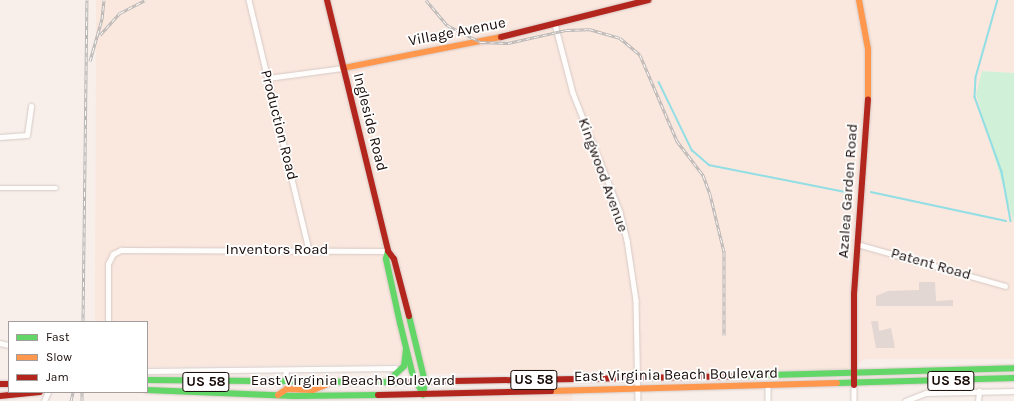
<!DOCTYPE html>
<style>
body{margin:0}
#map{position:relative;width:1014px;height:401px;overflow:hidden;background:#f8efeb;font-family:Karla,sans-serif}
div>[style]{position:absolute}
.built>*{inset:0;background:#fae7de}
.green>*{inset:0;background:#d0f1d7}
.stream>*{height:1.5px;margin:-0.75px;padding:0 0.75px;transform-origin:0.75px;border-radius:0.75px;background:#91dee4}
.building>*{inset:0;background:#e2d7d2}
.roads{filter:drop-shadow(0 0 1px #d6cac5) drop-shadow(0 0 1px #d6cac5)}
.street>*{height:4.5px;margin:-2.25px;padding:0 2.25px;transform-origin:2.25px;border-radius:2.25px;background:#fefdfc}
.fast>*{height:6px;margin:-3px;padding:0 3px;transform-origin:3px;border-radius:3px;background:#63d668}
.slow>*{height:6px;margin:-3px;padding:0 3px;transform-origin:3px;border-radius:3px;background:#ff974d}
.jam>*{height:6px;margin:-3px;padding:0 3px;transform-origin:3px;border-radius:3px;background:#b3261e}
.rail>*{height:3px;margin-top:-1.5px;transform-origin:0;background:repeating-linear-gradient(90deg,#fff 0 4.5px,#bab7b5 0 9px);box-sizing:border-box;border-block:1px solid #bab7b5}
span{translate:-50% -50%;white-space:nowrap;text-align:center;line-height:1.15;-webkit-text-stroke:3.5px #fff;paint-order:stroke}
.shield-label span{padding:1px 3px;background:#fff;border:1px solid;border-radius:3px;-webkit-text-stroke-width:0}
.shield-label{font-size:14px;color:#180b07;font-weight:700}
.street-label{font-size:15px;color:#180b07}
.legend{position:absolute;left:8px;top:321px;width:140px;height:72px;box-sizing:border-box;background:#fff;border:1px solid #a39d9c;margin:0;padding:5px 7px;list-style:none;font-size:12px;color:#180b07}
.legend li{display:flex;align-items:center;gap:8px;height:20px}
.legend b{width:20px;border:1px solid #a39d9c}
</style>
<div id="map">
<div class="built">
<div style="clip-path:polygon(96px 0,1014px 0,1014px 73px,982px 71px,1014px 223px,1014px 359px,866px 359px,847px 369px,584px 373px,428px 374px,399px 364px,147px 367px,147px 322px,95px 322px)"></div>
<div style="clip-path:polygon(573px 393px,572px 401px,438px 401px,442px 399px)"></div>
</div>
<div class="green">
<div style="clip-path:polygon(982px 71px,1014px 73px,1014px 223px,976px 94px)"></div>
</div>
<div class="stream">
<div style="left:998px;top:0;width:81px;rotate:105.8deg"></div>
<div style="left:976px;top:78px;width:19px;rotate:93deg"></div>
<div style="left:975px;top:97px;width:80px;rotate:70.2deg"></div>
<div style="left:1002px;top:172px;width:50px;rotate:79.6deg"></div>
<div style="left:659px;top:82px;width:76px;rotate:64.1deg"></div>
<div style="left:692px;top:150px;width:23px;rotate:41deg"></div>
<div style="left:709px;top:165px;width:145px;rotate:11.2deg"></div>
<div style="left:871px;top:192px;width:138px;rotate:12.1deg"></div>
</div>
<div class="building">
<div style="clip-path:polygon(919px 282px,935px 282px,936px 301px,953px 300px,953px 306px,876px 306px,876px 296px,888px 291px,919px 290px)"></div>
<div style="clip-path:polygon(871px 321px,878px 321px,879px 331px,891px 328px,895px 348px,876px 348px)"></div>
</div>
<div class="roads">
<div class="street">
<div style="left:249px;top:0;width:257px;rotate:76.5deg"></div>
<div style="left:555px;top:24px;width:71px;rotate:75.4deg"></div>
<div style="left:573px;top:93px;width:128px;rotate:68.4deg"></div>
<div style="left:620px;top:212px;width:29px;rotate:76deg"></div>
<div style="left:627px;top:240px;width:61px;rotate:81.5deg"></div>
<div style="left:636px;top:300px;width:101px;rotate:88.9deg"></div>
<div style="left:268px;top:78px;width:76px;rotate:-7.6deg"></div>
<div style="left:0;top:137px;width:27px;rotate:-4deg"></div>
<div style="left:27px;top:135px;width:29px;rotate:-82deg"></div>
<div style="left:0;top:188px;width:56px"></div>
<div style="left:857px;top:244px;width:154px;rotate:15.8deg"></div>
<div style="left:108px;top:322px;width:58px;rotate:-90deg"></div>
<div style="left:108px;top:264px;width:11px;rotate:-63deg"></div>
<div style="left:113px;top:254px;width:9px;rotate:-27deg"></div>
<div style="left:121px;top:250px;width:267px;rotate:0.2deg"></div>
<div style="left:0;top:343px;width:9px;rotate:13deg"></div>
<div style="left:286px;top:370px;width:13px;rotate:86deg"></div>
<div style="left:147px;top:371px;width:248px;rotate:-0.7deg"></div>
<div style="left:854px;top:385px;width:16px;rotate:90deg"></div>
<div style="left:768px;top:386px;width:15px;rotate:90deg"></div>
<div style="left:44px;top:401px;width:10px;rotate:-66deg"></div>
<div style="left:905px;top:401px;width:22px;rotate:-21deg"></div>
<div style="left:926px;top:393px;width:88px;rotate:-1.3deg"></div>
<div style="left:978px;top:401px;width:10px;rotate:-84deg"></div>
</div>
<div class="fast">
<div style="left:388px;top:251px;width:8px;rotate:104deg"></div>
<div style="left:386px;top:259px;width:66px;rotate:77.7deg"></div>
<div style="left:400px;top:323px;width:50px;rotate:76.2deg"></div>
<div style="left:412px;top:372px;width:25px;rotate:64deg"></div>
<div style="left:409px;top:316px;width:68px;rotate:76.4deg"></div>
<div style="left:425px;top:382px;width:13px;rotate:99deg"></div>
<div style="left:734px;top:376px;width:280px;rotate:-1.6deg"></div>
<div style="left:147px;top:380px;width:253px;rotate:0.5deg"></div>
<div style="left:387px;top:382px;width:23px;rotate:-43deg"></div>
<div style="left:404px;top:366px;width:17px;rotate:-83deg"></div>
<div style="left:837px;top:383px;width:177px;rotate:-1.6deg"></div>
<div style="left:147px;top:390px;width:147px;rotate:2.3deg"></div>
<div style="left:294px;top:396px;width:84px;rotate:-0.7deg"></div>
</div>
<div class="slow">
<div style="left:859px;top:0;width:50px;rotate:79.6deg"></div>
<div style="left:868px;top:49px;width:51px;rotate:90deg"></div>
<div style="left:343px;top:68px;width:161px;rotate:-11.1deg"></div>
<div style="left:551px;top:391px;width:286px;rotate:-1.6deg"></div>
<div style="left:278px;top:395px;width:11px;rotate:-34deg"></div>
<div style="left:287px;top:389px;width:26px;rotate:2deg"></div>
<div style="left:313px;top:390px;width:16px;rotate:-22deg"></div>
</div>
<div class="jam">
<div style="left:327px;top:0;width:258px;rotate:76.3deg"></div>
<div style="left:388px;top:251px;width:10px;rotate:53deg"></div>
<div style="left:394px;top:259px;width:59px;rotate:75.3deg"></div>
<div style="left:501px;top:37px;width:152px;rotate:-14.1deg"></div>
<div style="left:400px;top:382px;width:334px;rotate:-1deg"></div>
<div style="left:0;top:384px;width:9px"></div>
<div style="left:854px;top:385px;width:91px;rotate:-90deg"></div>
<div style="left:854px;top:294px;width:195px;rotate:-85.9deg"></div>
<div style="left:378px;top:395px;width:173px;rotate:-1.3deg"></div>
<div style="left:0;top:396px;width:40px;rotate:-5.7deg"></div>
</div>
</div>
<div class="rail">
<div style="left:426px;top:0;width:33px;rotate:50deg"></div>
<div style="left:447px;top:25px;width:38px;rotate:27deg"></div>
<div style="left:481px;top:42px;width:27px;rotate:2deg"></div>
<div style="left:508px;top:43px;width:59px;rotate:-12.6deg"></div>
<div style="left:566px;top:30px;width:23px;rotate:-2deg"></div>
<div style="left:589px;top:29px;width:32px;rotate:16deg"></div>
<div style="left:620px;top:38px;width:26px;rotate:40deg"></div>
<div style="left:640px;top:55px;width:94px;rotate:66.7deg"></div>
<div style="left:677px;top:141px;width:43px;rotate:52.6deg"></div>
<div style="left:703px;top:175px;width:20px;rotate:70deg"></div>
<div style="left:710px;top:194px;width:60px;rotate:76.4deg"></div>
<div style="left:724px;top:252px;width:83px;rotate:90deg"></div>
<div style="left:100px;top:35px;width:30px;rotate:-48deg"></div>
<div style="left:120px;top:13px;width:28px;rotate:-27deg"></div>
<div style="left:90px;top:61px;width:44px;rotate:-74.1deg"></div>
<div style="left:102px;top:19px;width:19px;rotate:-84deg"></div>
<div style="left:83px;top:322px;width:322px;rotate:-89.3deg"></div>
<div style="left:71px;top:401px;width:9px;rotate:-77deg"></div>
<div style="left:82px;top:401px;width:9px;rotate:-90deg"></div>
</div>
<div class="shield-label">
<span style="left:534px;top:380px">US 58</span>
<span style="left:951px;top:381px">US 58</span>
<span style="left:206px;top:382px">US 58</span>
</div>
<div class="street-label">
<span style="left:457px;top:32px;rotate:-11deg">Village Avenue</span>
<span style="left:370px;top:122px;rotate:76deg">Ingleside Road</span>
<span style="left:279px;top:125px;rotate:76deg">Production Road</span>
<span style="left:603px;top:175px;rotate:70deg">Kingwood Avenue</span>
<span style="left:848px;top:191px;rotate:-86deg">Azalea Garden Road</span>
<span style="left:277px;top:250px">Inventors Road</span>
<span style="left:931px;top:264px;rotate:16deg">Patent Road</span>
<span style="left:676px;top:375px;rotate:-1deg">East Virginia Beach Boulevard</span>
<span style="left:353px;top:381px">East Virginia Beach Boulevard</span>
</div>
<ul class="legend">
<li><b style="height:5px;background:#63d668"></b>Fast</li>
<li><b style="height:5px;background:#ff974d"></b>Slow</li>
<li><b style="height:5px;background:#b3261e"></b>Jam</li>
</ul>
</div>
